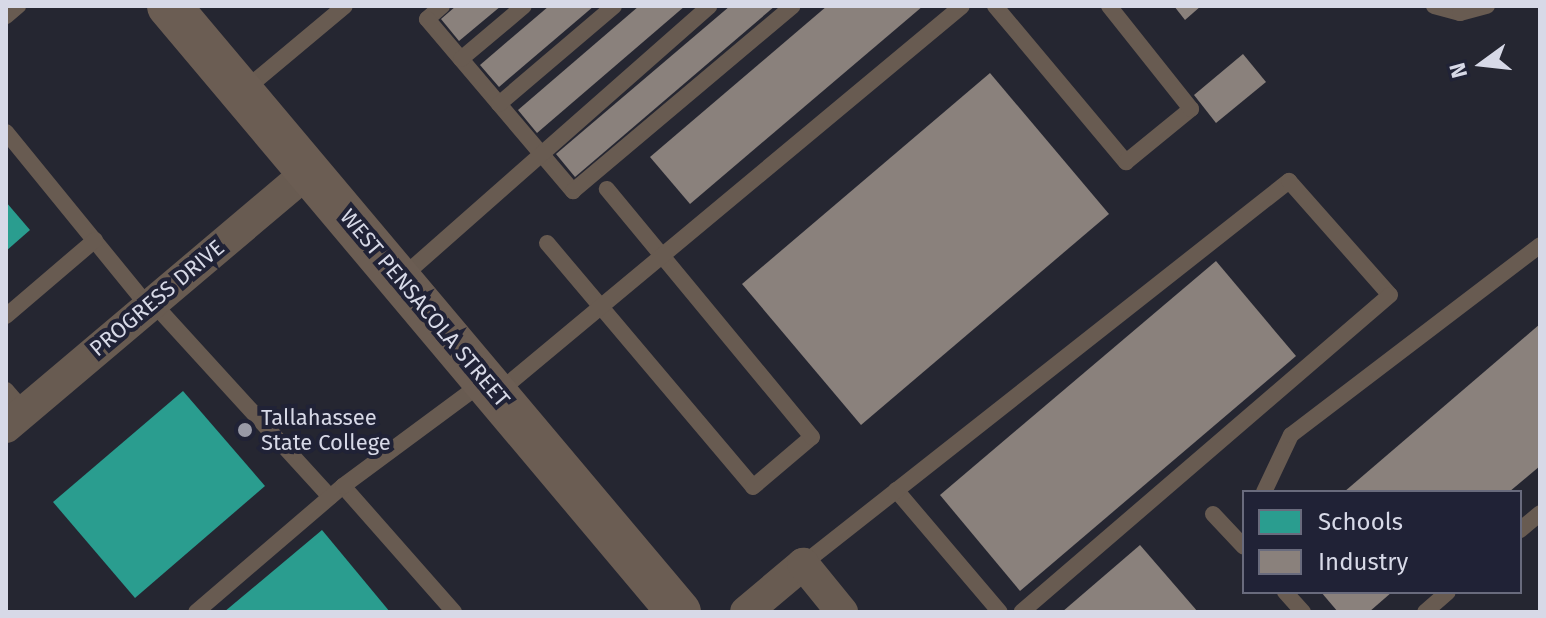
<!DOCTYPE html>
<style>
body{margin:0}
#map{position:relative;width:1546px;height:618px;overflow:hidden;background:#252631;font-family:"Fira Sans",sans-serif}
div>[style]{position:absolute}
.schools>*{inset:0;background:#2a9d8f}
.industry>*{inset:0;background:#8a817c}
.lane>*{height:16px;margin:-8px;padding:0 8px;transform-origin:8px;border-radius:8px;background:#685b51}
.street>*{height:32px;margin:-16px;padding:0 16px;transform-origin:16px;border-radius:16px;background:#685b51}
.secondary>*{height:44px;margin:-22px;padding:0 22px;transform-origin:22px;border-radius:22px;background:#6b5d53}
.dots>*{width:22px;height:22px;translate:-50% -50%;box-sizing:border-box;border:4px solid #202236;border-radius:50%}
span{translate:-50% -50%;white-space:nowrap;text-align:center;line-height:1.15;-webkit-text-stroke:8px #202236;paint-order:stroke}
.street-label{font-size:22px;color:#d7d9e7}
.poi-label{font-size:22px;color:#d7d9e7}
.left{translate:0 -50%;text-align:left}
.frame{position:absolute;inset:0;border:8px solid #d7d9e7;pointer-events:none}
.legend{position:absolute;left:1242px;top:490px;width:280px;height:104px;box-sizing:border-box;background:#202236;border:2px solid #696b7d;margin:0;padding:10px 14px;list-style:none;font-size:24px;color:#d7d9e7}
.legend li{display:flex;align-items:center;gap:16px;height:40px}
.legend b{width:40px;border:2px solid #696b7d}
.north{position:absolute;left:1442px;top:24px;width:80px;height:80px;-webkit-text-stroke:6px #202236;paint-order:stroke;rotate:255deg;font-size:22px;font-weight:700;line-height:32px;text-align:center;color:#d7d9e7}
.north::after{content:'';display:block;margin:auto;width:28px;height:36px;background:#d7d9e7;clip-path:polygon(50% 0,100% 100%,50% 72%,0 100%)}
</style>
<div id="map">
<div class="schools">
<div style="clip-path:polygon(6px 202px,30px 230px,6px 251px)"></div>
<div style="clip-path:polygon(183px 391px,265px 486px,135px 598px,53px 502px)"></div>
<div style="clip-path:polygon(322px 530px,390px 612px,224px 612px)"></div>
</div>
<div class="industry">
<div style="clip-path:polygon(456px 6px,501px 6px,459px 41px,441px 19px)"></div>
<div style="clip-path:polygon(549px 6px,594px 6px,499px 87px,480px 65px)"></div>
<div style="clip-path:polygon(639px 6px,685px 6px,537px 133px,518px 110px)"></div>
<div style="clip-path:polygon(730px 6px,775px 6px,575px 177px,556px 154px)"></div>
<div style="clip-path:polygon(827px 6px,923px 6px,690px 204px,650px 157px)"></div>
<div style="clip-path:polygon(1174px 6px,1201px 6px,1185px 20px)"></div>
<div style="clip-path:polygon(1243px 54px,1266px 82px,1216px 123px,1194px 95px)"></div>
<div style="clip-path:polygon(990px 73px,1109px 214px,861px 425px,742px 284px)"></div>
<div style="clip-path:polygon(1216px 261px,1296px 356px,1020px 591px,940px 495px)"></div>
<div style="clip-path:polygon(1540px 324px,1540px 466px,1509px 492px,1344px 492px)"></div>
<div style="clip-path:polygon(1140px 545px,1198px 612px,1062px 612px)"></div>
<div style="clip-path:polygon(1321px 592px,1392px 592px,1369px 612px,1338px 612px)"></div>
</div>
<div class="lane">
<div style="left:442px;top:6px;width:20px;rotate:139deg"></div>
<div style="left:427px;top:19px;width:226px;rotate:49.7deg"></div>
<div style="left:573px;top:191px;width:287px;rotate:-40.1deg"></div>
<div style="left:995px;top:6px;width:204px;rotate:50deg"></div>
<div style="left:1126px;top:162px;width:84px;rotate:-39.2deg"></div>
<div style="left:1191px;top:109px;width:132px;rotate:-128.5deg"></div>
<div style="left:1434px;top:6px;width:27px;rotate:15deg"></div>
<div style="left:1460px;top:13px;width:28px;rotate:-15deg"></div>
<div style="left:6px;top:16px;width:16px;rotate:-40deg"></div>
<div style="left:461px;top:59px;width:82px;rotate:-40.1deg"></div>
<div style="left:242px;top:92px;width:134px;rotate:-39.9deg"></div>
<div style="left:499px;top:104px;width:151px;rotate:-40.4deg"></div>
<div style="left:6px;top:132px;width:225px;rotate:50.8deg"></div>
<div style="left:547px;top:243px;width:319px;rotate:49.8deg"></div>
<div style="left:753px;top:487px;width:77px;rotate:-40.3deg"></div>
<div style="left:812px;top:437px;width:322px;rotate:-129.6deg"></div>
<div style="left:401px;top:278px;width:411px;rotate:-41.4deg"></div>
<div style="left:152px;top:302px;width:264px;rotate:47.6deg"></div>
<div style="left:6px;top:316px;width:117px;rotate:-40.5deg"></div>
<div style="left:6px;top:390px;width:28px;rotate:49deg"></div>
<div style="left:496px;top:394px;width:606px;rotate:-39.78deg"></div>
<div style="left:343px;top:486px;width:168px;rotate:48.6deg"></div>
<div style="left:896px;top:490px;width:160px;rotate:49.6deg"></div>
<div style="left:1264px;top:492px;width:63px;rotate:-64.7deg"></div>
<div style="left:1291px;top:435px;width:313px;rotate:-37.3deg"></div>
<div style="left:1213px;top:514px;width:45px;rotate:46.8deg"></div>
<div style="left:1520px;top:530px;width:26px;rotate:-40deg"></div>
<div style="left:803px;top:564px;width:619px;rotate:-38.24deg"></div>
<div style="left:1289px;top:181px;width:152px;rotate:48.5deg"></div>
<div style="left:1390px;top:295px;width:486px;rotate:139.3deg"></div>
<div style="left:1285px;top:592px;width:27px;rotate:48deg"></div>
<div style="left:196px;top:612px;width:194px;rotate:-40.6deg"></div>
<div style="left:343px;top:486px;width:177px;rotate:-36.5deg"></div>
<div style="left:1425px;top:612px;width:30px;rotate:-41deg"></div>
</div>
<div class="street">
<div style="left:6px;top:427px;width:397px;rotate:-40.2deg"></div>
<div style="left:746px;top:612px;width:75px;rotate:-40.1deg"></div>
<div style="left:803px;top:564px;width:62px;rotate:50.9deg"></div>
</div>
<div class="secondary">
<div style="left:169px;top:6px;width:792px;rotate:49.92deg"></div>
</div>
<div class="dots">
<div style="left:245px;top:430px;background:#999aa7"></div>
</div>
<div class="street-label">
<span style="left:157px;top:298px;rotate:-40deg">PROGRESS DRIVE</span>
<span style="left:425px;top:308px;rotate:50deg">WEST PENSACOLA STREET</span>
</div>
<div class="poi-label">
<span class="left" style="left:261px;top:430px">Tallahassee<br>State College</span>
</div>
<div class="frame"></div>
<ul class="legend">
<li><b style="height:22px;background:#2a9d8f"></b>Schools</li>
<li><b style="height:22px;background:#8a817c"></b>Industry</li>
</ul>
<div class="north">N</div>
</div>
